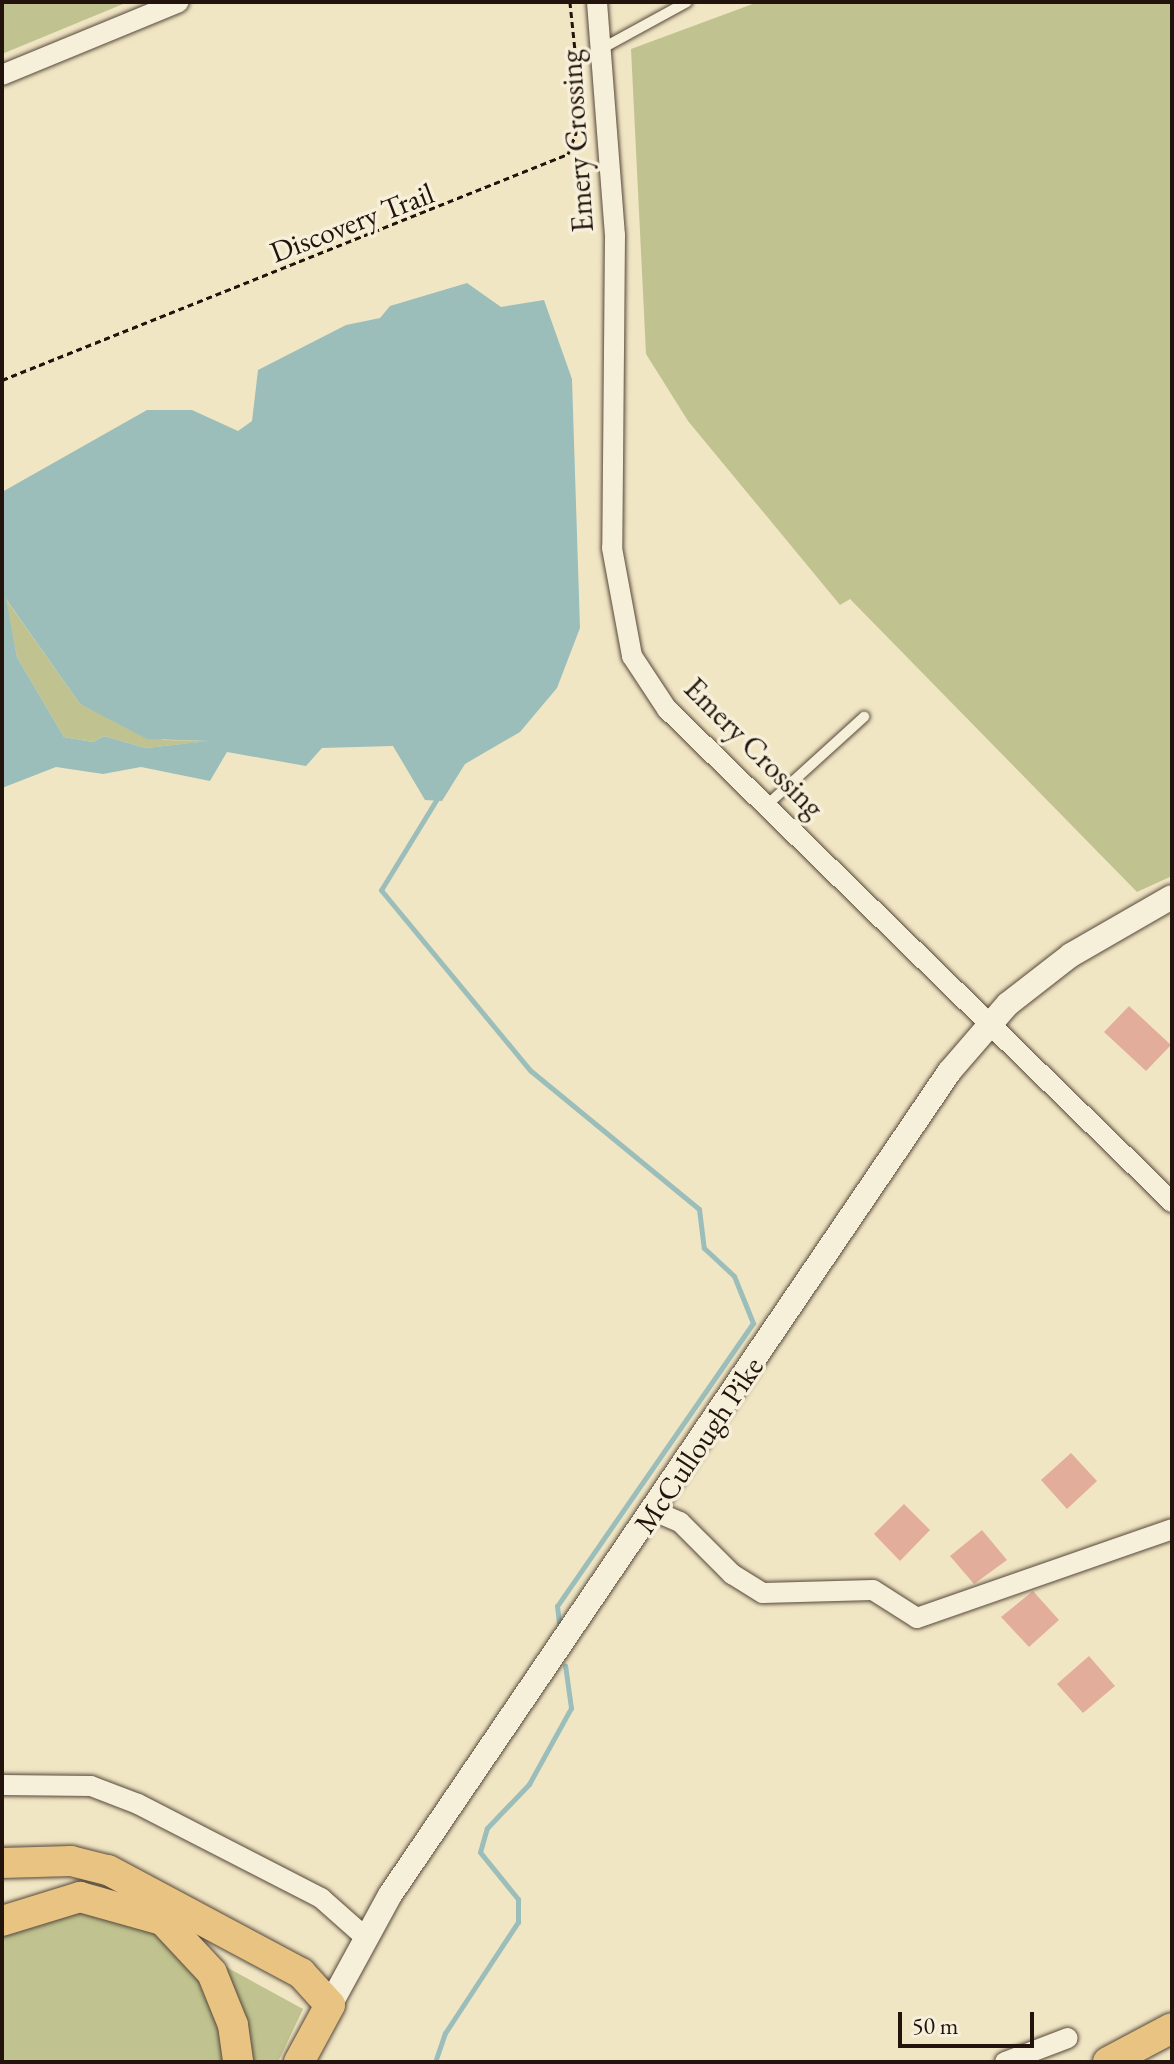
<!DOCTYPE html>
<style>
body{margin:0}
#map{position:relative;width:1174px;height:2064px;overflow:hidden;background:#f1e6c4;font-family:"EB Garamond",serif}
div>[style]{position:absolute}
.green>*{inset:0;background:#c0c390}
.water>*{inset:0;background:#9cbebb}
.stream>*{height:5px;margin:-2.5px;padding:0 2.5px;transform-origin:2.5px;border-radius:2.5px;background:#9cbebb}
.building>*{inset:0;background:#e3ad9c}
.path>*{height:3px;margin-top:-1.5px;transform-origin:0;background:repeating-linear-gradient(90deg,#22130c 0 6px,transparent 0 10px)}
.roads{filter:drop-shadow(0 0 2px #56483a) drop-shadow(0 0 2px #56483a)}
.service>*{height:10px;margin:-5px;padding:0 5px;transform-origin:5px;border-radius:5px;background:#f6efd9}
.minor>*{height:20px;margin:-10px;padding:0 10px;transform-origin:10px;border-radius:10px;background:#f6efd9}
.tertiary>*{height:24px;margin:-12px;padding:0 12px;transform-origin:12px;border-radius:12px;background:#f6efd9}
.primary>*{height:30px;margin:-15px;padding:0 15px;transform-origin:15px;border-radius:15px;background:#e8c382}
span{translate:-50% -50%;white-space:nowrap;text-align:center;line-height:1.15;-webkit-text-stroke:7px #f6efd9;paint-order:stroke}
.street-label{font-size:30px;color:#22130c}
.frame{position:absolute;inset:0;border:4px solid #22130c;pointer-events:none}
.scale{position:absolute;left:898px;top:2012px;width:136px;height:36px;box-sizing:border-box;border:4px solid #22130c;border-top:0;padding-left:10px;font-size:24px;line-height:28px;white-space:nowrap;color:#22130c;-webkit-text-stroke:6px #f6efd9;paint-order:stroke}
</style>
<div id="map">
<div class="green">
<div style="clip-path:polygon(2px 2px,128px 2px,2px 54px)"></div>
<div style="clip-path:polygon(758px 2px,1172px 2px,1172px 876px,1137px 892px,850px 599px,840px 605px,688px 421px,646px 354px,631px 49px)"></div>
<div style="clip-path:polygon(5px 598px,80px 704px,163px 740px,211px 741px,146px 748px,104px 736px,93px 742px,64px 737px,17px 657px)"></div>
<div style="clip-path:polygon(96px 1912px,155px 1931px,197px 1968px,231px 2062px,2px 2062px,2px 1935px,72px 1913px)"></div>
<div style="clip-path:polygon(219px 1963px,303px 2009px,278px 2062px,246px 2062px)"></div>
</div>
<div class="water">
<div style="clip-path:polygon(evenodd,467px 283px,501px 307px,544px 300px,572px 379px,580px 628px,557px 688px,520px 732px,465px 764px,442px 801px,425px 800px,393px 746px,322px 748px,306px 766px,227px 752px,210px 781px,141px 767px,103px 774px,56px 767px,2px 788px,2px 492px,147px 410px,192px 410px,238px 431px,252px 421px,258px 370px,346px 325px,380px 318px,390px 306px,467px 283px,6px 599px,80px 704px,147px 739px,208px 741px,146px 748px,104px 736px,93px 742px,64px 737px,17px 657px,6px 599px)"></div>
</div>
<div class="stream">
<div style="left:438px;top:797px;width:109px;rotate:121.5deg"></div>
<div style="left:381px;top:890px;width:235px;rotate:50.4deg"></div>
<div style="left:531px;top:1071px;width:217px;rotate:39.4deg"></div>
<div style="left:699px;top:1209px;width:39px;rotate:83deg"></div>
<div style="left:704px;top:1248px;width:41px;rotate:43deg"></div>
<div style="left:734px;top:1276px;width:51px;rotate:68deg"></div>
<div style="left:753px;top:1323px;width:344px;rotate:124.7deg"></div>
<div style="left:557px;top:1606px;width:17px;rotate:83deg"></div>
<div style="left:435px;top:2062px;width:31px;rotate:-71deg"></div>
<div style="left:445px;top:2033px;width:133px;rotate:-56.7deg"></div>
<div style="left:518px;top:1922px;width:23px;rotate:-90deg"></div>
<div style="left:518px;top:1899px;width:60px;rotate:-129deg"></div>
<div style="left:480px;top:1852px;width:25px;rotate:-74deg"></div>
<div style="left:487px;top:1828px;width:61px;rotate:-46.3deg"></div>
<div style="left:529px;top:1784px;width:87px;rotate:-61.1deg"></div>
<div style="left:571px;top:1708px;width:43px;rotate:-97.9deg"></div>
</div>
<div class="building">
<div style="clip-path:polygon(1129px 1006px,1171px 1045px,1146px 1071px,1104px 1032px)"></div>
<div style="clip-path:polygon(1071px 1453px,1097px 1481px,1067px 1509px,1041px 1480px)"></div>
<div style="clip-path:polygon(904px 1504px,930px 1530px,900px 1561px,874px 1534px)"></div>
<div style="clip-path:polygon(982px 1530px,1007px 1560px,974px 1584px,950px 1556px)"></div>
<div style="clip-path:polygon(1033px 1591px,1059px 1620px,1029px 1647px,1001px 1617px)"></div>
<div style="clip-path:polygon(1089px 1656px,1115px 1686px,1083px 1713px,1057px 1684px)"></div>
</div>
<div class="path">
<div style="left:2px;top:380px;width:609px;rotate:-21.77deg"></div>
<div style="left:568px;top:154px;width:40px;rotate:-69deg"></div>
<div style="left:582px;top:117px;width:116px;rotate:-96deg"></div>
</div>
<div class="roads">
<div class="service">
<div style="left:601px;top:49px;width:98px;rotate:-28.7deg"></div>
<div style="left:768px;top:804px;width:130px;rotate:-42.2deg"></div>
</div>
<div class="minor">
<div style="left:597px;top:2px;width:234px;rotate:85.6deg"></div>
<div style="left:615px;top:235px;width:313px;rotate:90.5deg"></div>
<div style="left:612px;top:548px;width:110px;rotate:79.5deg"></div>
<div style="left:632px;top:656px;width:64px;rotate:56.6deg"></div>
<div style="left:667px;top:709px;width:706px;rotate:44.31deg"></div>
<div style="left:2px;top:75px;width:191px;rotate:-22.4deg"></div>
<div style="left:654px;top:1511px;width:28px;rotate:23deg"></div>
<div style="left:680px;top:1522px;width:74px;rotate:45deg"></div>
<div style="left:732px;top:1574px;width:36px;rotate:32deg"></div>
<div style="left:763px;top:1593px;width:110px;rotate:-1.6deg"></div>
<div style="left:873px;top:1590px;width:52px;rotate:32.5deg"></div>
<div style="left:917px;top:1618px;width:270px;rotate:-19.2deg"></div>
<div style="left:2px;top:1785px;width:89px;rotate:0.6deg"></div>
<div style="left:91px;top:1786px;width:50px;rotate:21deg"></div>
<div style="left:138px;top:1804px;width:206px;rotate:27.2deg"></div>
<div style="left:321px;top:1898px;width:60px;rotate:41.6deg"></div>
<div style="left:1005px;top:2062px;width:67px;rotate:-20.9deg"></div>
</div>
<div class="tertiary">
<div style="left:330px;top:2005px;width:125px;rotate:-61.4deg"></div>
<div style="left:390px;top:1895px;width:995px;rotate:-55.81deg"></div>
<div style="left:949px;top:1072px;width:90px;rotate:-49.1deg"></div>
<div style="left:1008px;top:1004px;width:80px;rotate:-37.9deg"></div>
<div style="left:1071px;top:955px;width:116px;rotate:-29.9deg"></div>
</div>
<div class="primary">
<div style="left:2px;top:1863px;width:69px;rotate:-1.7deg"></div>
<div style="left:71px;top:1861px;width:38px;rotate:14deg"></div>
<div style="left:108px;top:1870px;width:219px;rotate:28.1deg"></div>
<div style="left:301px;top:1973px;width:43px;rotate:47.8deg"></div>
<div style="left:158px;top:1915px;width:79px;rotate:47deg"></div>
<div style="left:212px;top:1973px;width:56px;rotate:68deg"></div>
<div style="left:233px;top:2025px;width:37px;rotate:82deg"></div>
<div style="left:2px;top:1921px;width:82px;rotate:-17.1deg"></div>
<div style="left:80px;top:1897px;width:100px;rotate:15.7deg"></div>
<div style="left:299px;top:2062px;width:65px;rotate:-61.5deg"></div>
<div style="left:1108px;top:2062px;width:72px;rotate:-28deg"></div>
</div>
</div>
<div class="street-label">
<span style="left:577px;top:141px;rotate:-94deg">Emery Crossing</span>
<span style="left:352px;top:223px;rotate:-21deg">Discovery Trail</span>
<span style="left:754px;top:748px;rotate:45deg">Emery Crossing</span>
<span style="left:699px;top:1445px;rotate:-56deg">McCullough Pike</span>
</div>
<div class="frame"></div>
<div class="scale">50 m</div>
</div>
